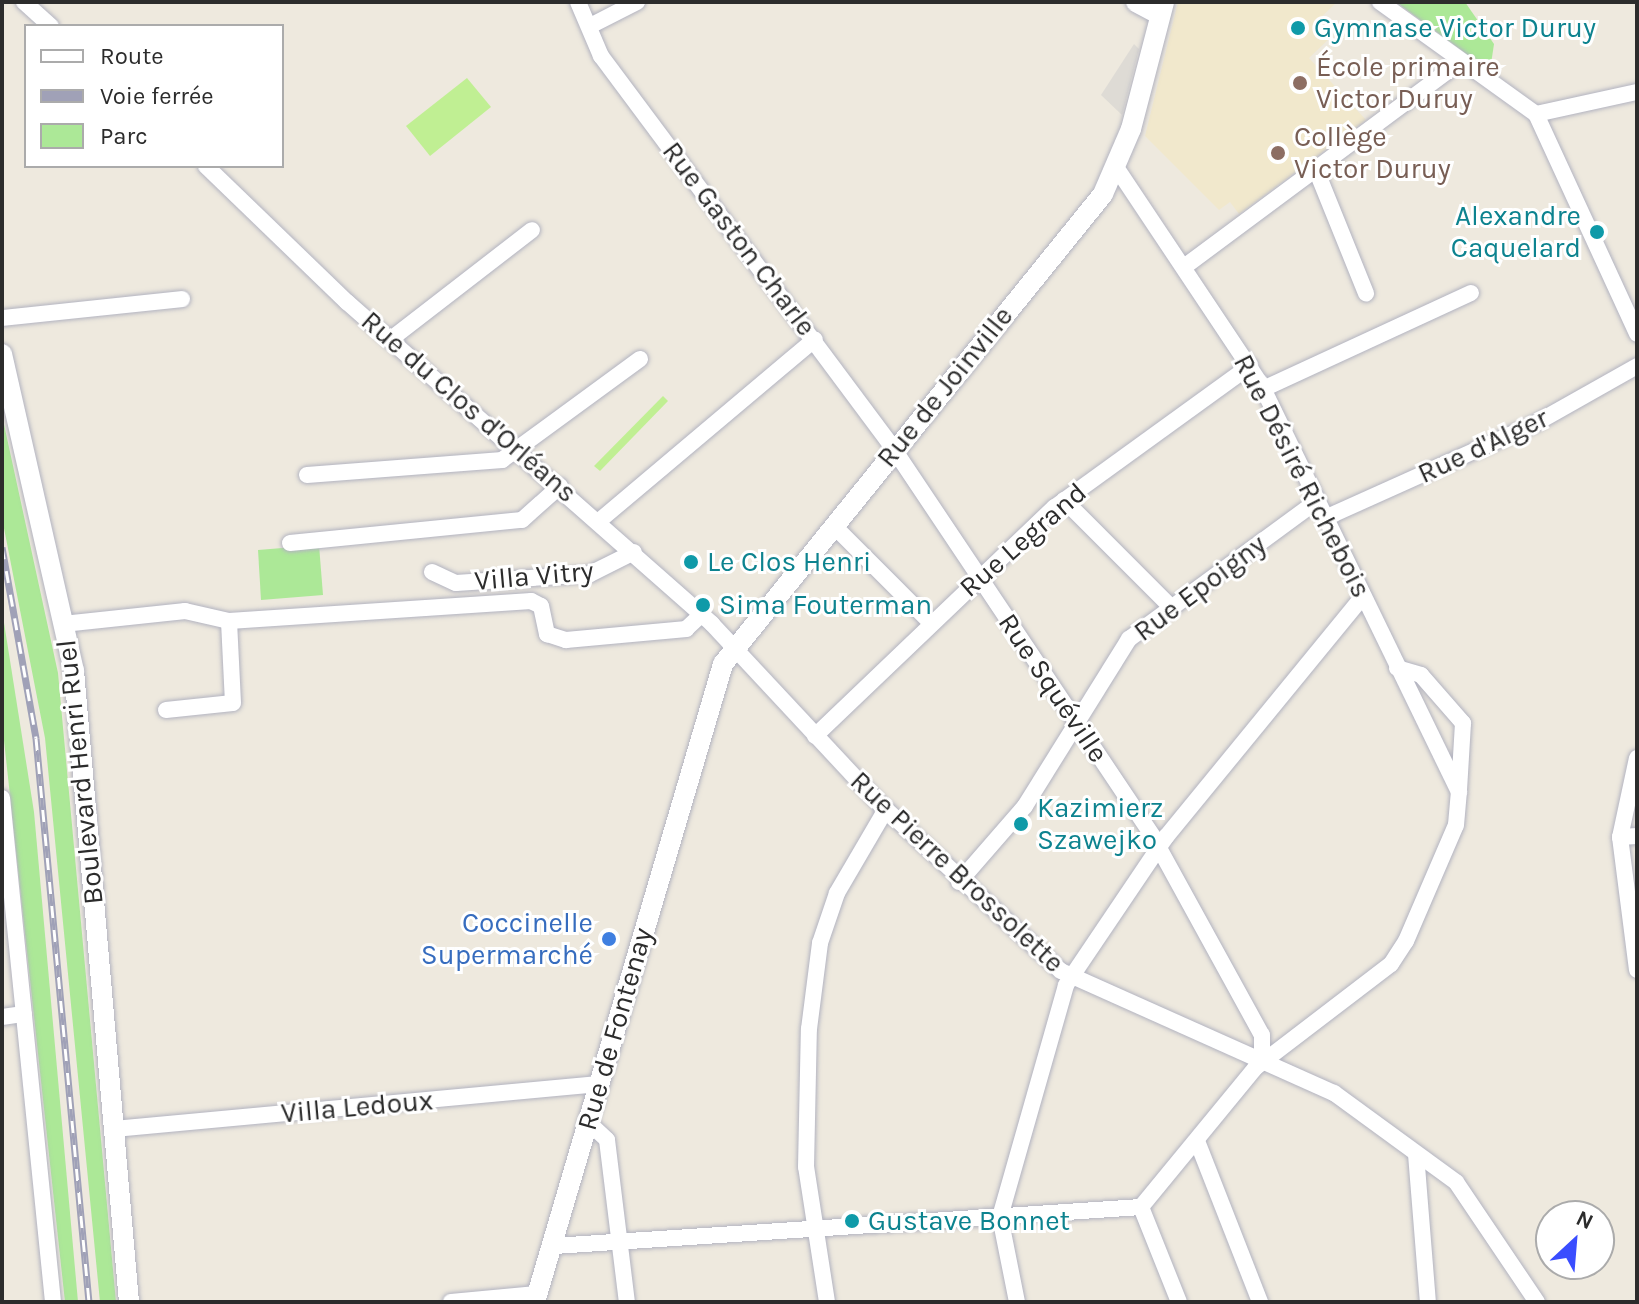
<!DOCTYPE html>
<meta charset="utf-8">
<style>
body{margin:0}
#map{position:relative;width:1639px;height:1304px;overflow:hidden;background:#eee9de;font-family:Karla,sans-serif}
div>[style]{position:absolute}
.education>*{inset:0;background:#f1e8cc}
.green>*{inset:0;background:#ace897}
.pitch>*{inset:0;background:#c0ef93}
.plaza>*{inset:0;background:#dedbd5}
.roads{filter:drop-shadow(0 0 2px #b2b3c0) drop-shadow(0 0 2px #b2b3c0)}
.minor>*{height:16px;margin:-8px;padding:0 8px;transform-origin:8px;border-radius:8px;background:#fff}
.tertiary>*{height:20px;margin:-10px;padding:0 10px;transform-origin:10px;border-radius:10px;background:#fff}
.rail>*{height:7px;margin-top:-3.5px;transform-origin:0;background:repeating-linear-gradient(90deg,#fff 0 12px,#a0a1b7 0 24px);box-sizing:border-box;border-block:2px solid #a0a1b7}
.dots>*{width:22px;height:22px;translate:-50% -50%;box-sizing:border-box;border:4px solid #fff;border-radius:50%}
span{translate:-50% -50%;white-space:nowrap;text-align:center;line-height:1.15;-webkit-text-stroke:6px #fff;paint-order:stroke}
.culture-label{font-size:28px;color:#0d838f}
.left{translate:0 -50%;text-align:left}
.right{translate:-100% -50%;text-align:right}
.education-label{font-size:28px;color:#785e54}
.street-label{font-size:28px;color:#2c2c2c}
.shop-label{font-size:28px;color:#366cbe}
.frame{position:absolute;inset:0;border:4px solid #2c2c2c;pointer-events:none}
.legend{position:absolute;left:24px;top:24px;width:260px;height:144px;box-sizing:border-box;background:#fff;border:2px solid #ababab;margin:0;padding:10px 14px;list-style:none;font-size:24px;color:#2c2c2c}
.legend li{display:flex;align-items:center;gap:16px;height:40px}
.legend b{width:40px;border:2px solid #ababab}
.north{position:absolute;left:1535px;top:1200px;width:80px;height:80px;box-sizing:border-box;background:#fff;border:2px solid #ababab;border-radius:50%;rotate:26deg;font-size:22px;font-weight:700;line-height:32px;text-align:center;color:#2c2c2c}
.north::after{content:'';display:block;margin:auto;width:28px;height:36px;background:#3a4dff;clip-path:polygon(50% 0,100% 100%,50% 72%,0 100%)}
</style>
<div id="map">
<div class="education">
<div style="clip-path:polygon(1178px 2px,1337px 2px,1317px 21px,1331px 37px,1309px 58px,1366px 120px,1239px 214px,1230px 202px,1219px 210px,1145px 136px)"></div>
</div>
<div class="green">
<div style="clip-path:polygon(1396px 2px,1465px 2px,1494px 44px,1491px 64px,1487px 69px)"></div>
<div style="clip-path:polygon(2px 415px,58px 673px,116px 1302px,100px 1302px,45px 738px,2px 518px)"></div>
<div style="clip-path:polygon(319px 545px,323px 595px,261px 600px,258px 550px)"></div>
<div style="clip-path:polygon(2px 610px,34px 812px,78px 1302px,65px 1302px,2px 722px)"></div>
</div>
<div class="pitch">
<div style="clip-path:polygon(467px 78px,491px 107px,430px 156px,406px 126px)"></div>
<div style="clip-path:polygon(663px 396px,668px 401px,600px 471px,594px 466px)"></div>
</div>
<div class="plaza">
<div style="clip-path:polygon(1134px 44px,1139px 49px,1122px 115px,1101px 95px)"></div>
</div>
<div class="roads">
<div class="minor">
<div style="left:24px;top:2px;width:36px;rotate:42deg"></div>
<div style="left:578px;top:2px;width:59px;rotate:66.9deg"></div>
<div style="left:601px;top:56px;width:482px;rotate:53.3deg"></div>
<div style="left:889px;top:442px;width:475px;rotate:56.2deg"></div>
<div style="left:1153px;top:837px;width:226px;rotate:61.2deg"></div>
<div style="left:1262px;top:1035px;width:26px;rotate:90deg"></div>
<div style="left:1380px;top:2px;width:192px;rotate:35.7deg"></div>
<div style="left:1536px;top:114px;width:242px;rotate:65.3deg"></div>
<div style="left:590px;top:26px;width:53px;rotate:-27.1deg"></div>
<div style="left:1536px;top:114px;width:103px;rotate:-12.3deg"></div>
<div style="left:206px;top:166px;width:196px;rotate:44deg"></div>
<div style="left:347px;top:302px;width:487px;rotate:41.4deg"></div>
<div style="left:712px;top:624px;width:246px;rotate:47deg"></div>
<div style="left:880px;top:804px;width:246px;rotate:42.7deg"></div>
<div style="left:1061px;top:971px;width:299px;rotate:24.1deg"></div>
<div style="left:1334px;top:1093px;width:151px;rotate:36.1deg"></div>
<div style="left:1456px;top:1182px;width:145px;rotate:56deg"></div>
<div style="left:1317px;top:172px;width:131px;rotate:68deg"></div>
<div style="left:1184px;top:267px;width:344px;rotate:-36.6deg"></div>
<div style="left:2px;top:318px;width:181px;rotate:-6deg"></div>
<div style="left:391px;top:339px;width:178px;rotate:-37.7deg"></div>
<div style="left:1263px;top:389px;width:229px;rotate:-24.8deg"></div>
<div style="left:307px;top:475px;width:196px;rotate:-4.4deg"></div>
<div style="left:502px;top:460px;width:171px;rotate:-36.2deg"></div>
<div style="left:1064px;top:500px;width:150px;rotate:45deg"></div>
<div style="left:1325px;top:518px;width:231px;rotate:-24.2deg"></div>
<div style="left:1536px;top:423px;width:116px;rotate:-29.4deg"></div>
<div style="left:599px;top:521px;width:282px;rotate:-40.1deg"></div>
<div style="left:835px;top:527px;width:136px;rotate:45deg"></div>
<div style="left:290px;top:543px;width:233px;rotate:-5.7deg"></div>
<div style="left:522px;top:520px;width:51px;rotate:-41.8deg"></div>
<div style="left:432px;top:572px;width:26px;rotate:25deg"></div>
<div style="left:456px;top:583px;width:134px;rotate:-3.8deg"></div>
<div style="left:590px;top:574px;width:49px;rotate:-26.6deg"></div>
<div style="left:63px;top:624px;width:123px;rotate:-6.1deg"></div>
<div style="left:185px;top:611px;width:45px;rotate:12.8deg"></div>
<div style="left:1397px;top:668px;width:25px;rotate:16deg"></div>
<div style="left:1421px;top:675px;width:64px;rotate:48.8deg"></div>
<div style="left:1463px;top:723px;width:67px;rotate:93.4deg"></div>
<div style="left:166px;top:710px;width:67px;rotate:-6deg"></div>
<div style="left:233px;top:703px;width:82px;rotate:-92.8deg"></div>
<div style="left:229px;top:621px;width:303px;rotate:-3.8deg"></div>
<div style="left:531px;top:601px;width:11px;rotate:27deg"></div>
<div style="left:541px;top:606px;width:29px;rotate:78deg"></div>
<div style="left:547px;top:634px;width:20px;rotate:18deg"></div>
<div style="left:566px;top:640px;width:121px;rotate:-5.2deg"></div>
<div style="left:686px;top:629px;width:22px;rotate:-43deg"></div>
<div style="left:815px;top:736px;width:332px;rotate:-43.7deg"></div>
<div style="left:1055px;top:507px;width:241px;rotate:-35.9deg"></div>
<div style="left:1637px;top:758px;width:81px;rotate:102.1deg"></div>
<div style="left:1620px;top:837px;width:134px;rotate:82.7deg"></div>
<div style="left:2px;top:798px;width:507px;rotate:84.22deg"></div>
<div style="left:1620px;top:837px;width:17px;rotate:-3deg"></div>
<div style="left:959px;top:882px;width:101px;rotate:-49deg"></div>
<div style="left:1025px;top:806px;width:197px;rotate:-58.1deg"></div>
<div style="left:1129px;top:639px;width:233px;rotate:-36.3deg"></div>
<div style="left:2px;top:1017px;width:22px;rotate:-8deg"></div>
<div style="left:588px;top:1122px;width:26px;rotate:43deg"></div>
<div style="left:607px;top:1140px;width:163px;rotate:83deg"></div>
<div style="left:114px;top:1129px;width:487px;rotate:-5.3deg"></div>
<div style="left:1197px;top:1141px;width:173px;rotate:68.6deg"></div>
<div style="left:1416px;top:1154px;width:148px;rotate:85.4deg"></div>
<div style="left:1141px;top:1207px;width:102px;rotate:68.2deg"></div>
<div style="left:554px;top:1246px;width:588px;rotate:-3.8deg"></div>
<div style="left:1141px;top:1207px;width:180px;rotate:-50.6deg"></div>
<div style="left:1255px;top:1068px;width:171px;rotate:-37.4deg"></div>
<div style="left:1391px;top:964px;width:27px;rotate:-57deg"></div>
<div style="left:1406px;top:941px;width:126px;rotate:-66.7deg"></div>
<div style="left:1456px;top:825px;width:33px;rotate:-85deg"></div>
<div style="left:1459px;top:792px;width:455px;rotate:-115.9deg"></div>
<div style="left:1260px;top:383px;width:256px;rotate:-123.7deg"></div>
<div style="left:451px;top:1302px;width:86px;rotate:-5.3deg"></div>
<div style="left:827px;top:1302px;width:137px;rotate:-98.8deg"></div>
<div style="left:806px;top:1167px;width:138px;rotate:-88.8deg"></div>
<div style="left:809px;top:1029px;width:87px;rotate:-82.7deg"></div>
<div style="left:820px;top:943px;width:53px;rotate:-71.2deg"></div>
<div style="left:837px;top:893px;width:97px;rotate:-59.7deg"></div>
<div style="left:1017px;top:1302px;width:87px;rotate:-101.3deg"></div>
<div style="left:1000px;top:1217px;width:241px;rotate:-74.1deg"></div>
<div style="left:1066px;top:985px;width:179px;rotate:-56deg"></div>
<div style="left:1166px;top:837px;width:311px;rotate:-50.7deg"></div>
</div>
<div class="tertiary">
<div style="left:1136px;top:2px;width:27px;rotate:28deg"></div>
<div style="left:2px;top:354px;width:325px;rotate:77.2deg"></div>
<div style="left:74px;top:671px;width:633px;rotate:85.02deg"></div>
<div style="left:535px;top:1302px;width:665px;rotate:-73.58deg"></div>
<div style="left:723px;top:664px;width:604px;rotate:-51.04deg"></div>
<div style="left:1103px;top:194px;width:71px;rotate:-66.7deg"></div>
<div style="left:1131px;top:129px;width:131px;rotate:-75.4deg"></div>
</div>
</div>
<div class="rail">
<div style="left:2px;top:547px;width:194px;rotate:79.9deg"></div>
<div style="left:36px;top:738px;width:566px;rotate:84.63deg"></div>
</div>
<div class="dots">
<div style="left:1298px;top:28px;background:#0f9aa8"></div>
<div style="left:1300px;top:83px;background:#8d6e63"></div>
<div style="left:1278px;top:153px;background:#8d6e63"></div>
<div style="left:1597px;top:232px;background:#0f9aa8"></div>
<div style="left:691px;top:562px;background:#0f9aa8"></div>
<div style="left:703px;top:605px;background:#0f9aa8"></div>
<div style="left:1021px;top:824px;background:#0f9aa8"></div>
<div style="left:609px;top:939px;background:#3f7fe0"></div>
<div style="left:852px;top:1221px;background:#0f9aa8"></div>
</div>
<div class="culture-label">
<span class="left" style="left:1314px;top:28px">Gymnase Victor Duruy</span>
<span class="right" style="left:1581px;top:232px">Alexandre<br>Caquelard</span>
<span class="left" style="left:707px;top:562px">Le Clos Henri</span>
<span class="left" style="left:719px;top:605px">Sima Fouterman</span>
<span class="left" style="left:1037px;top:824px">Kazimierz<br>Szawejko</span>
<span class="left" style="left:868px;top:1221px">Gustave Bonnet</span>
</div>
<div class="education-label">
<span class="left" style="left:1316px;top:83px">École primaire<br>Victor Duruy</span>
<span class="left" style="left:1294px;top:153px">Collège<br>Victor Duruy</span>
</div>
<div class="street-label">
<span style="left:739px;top:239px;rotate:53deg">Rue Gaston Charle</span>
<span style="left:945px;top:387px;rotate:-51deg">Rue de Joinville</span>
<span style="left:469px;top:407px;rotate:41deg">Rue du Clos d'Orléans</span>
<span style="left:1483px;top:446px;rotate:-25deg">Rue d'Alger</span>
<span style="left:1302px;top:476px;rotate:63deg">Rue Désiré Richebois</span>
<span style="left:1023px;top:540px;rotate:-41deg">Rue Legrand</span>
<span style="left:534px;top:576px;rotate:-5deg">Villa Vitry</span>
<span style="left:1200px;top:588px;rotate:-37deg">Rue Epoigny</span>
<span style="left:1053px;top:688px;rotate:56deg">Rue Squéville</span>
<span style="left:80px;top:772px;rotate:-96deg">Boulevard Henri Ruel</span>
<span style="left:957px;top:872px;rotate:43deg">Rue Pierre Brossolette</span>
<span style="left:615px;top:1029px;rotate:-74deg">Rue de Fontenay</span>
<span style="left:357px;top:1107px;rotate:-5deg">Villa Ledoux</span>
</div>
<div class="shop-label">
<span class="right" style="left:593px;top:939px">Coccinelle<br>Supermarché</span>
</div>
<div class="frame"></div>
<ul class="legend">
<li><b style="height:10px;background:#fff"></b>Route</li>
<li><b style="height:10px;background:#a0a1b7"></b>Voie ferrée</li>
<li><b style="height:22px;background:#ace897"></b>Parc</li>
</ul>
<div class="north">N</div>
</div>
